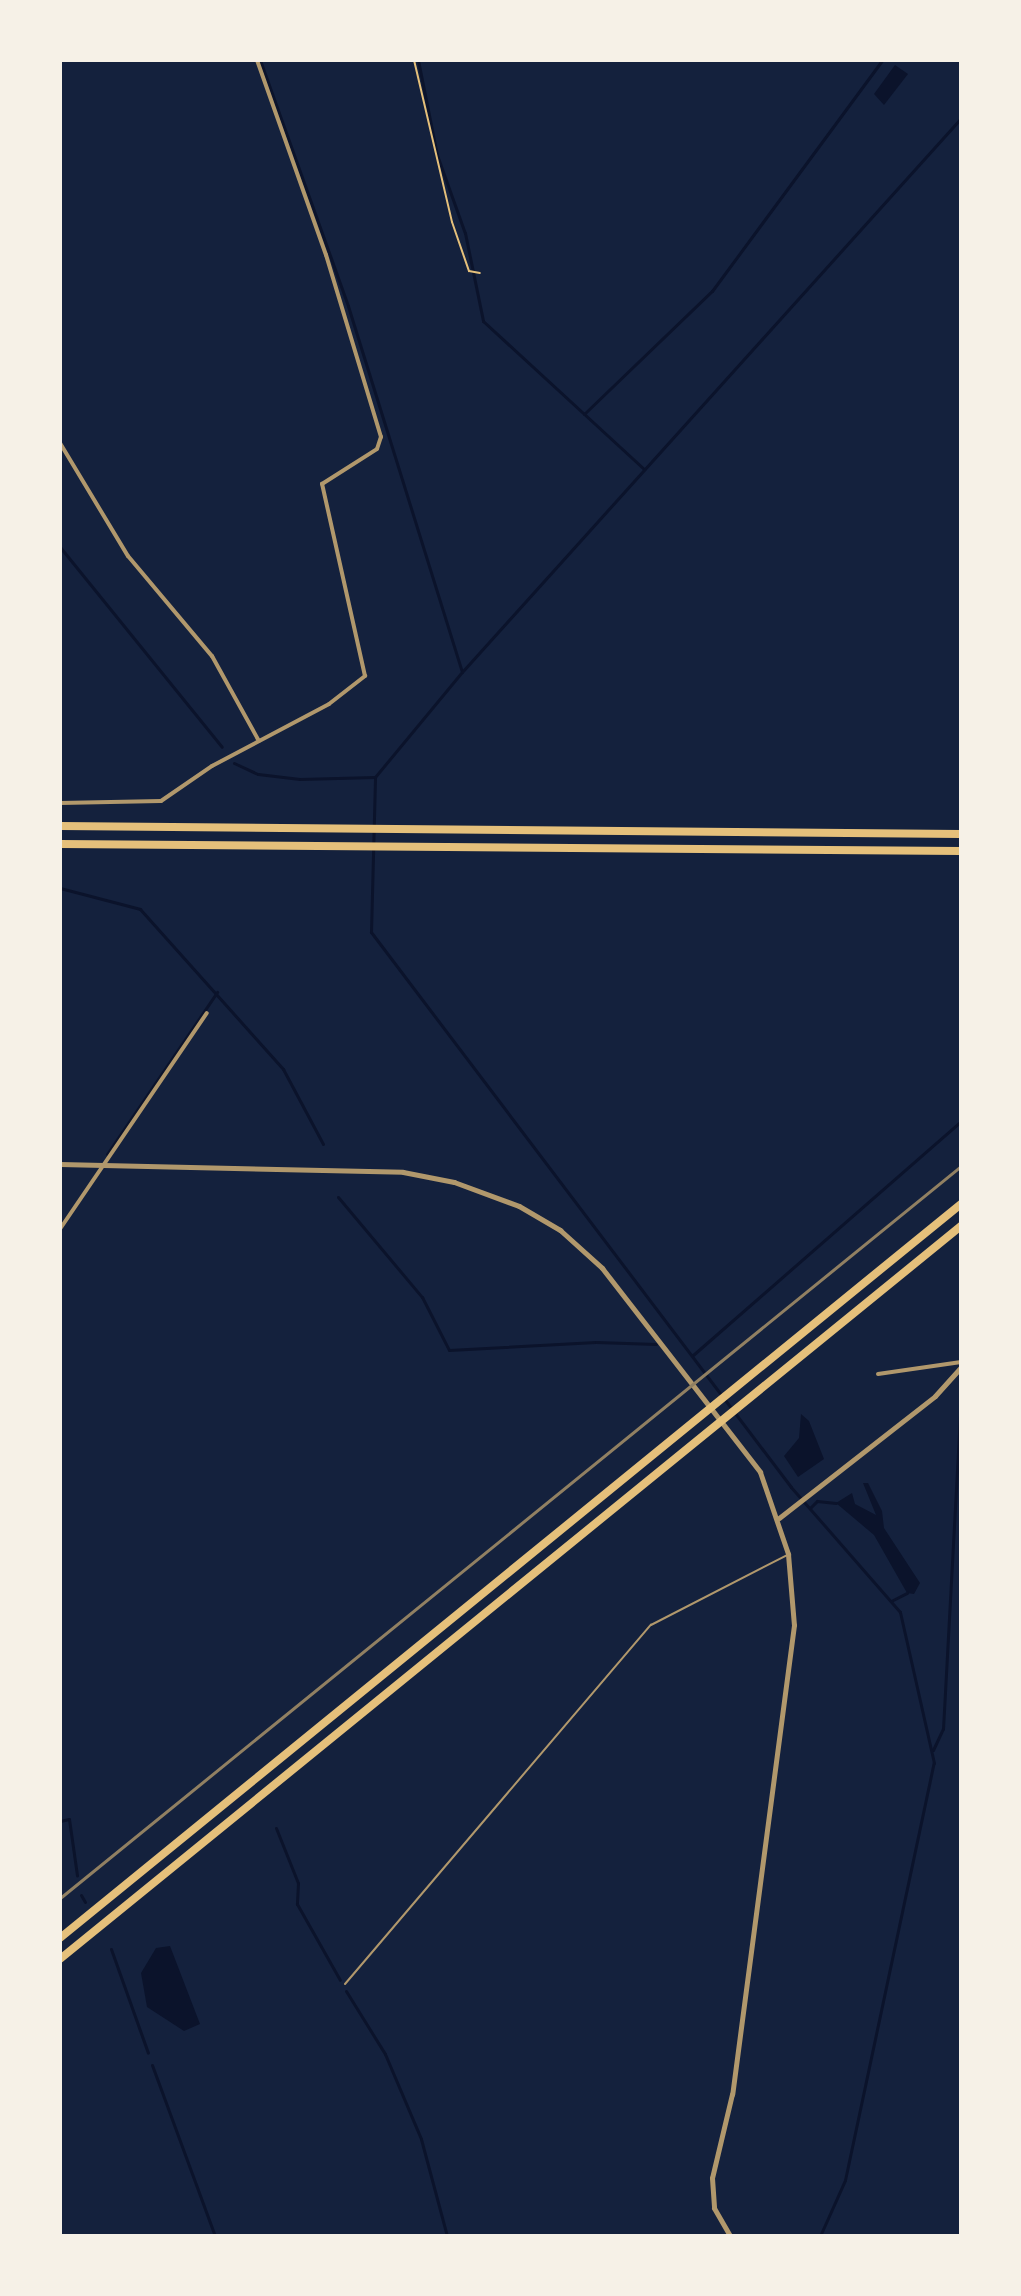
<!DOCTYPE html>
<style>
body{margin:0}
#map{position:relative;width:1021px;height:2296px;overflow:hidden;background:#14213d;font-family:Cabin,sans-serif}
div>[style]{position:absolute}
.water>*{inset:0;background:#0b132b}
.stream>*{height:3px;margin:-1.5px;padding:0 1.5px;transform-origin:1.5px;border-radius:1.5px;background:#0b132b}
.path>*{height:2px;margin:-1px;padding:0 1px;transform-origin:1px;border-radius:1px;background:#e5c07b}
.service>*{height:2px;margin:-1px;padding:0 1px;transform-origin:1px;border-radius:1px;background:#b1986c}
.minor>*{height:4px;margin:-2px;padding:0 2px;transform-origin:2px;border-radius:2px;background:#b1986c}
.tertiary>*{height:5px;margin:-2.5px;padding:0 2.5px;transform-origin:2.5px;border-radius:2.5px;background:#b1986c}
.motorway>*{height:8px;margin:-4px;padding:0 4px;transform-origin:4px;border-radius:4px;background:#e5c07b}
.rail>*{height:3px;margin:-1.5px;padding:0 1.5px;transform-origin:1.5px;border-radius:1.5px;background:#918062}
span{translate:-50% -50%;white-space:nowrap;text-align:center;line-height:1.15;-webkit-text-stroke:8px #f6f1e7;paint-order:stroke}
.frame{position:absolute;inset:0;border:62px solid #f6f1e7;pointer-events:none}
</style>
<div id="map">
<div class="water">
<div style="clip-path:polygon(895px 65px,908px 74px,884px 105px,874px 94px)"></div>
<div style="clip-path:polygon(801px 1414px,809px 1421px,824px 1459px,798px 1477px,784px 1456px,799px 1438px)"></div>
<div style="clip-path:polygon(863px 1483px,868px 1483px,882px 1511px,884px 1528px,920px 1583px,914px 1594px,907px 1593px,874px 1535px,836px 1503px,852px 1493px,855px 1504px,876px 1515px)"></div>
<div style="clip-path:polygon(170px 1946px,200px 2024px,184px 2031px,147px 2007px,141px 1973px,156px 1948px)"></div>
</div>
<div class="stream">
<div style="left:260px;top:60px;width:261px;rotate:70.3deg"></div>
<div style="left:348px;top:306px;width:383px;rotate:72.7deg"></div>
<div style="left:418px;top:60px;width:97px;rotate:78.7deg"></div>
<div style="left:437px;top:155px;width:83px;rotate:70.3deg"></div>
<div style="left:465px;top:233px;width:90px;rotate:78.4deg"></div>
<div style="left:483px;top:321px;width:219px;rotate:42.6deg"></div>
<div style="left:584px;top:414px;width:178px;rotate:-43.9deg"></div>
<div style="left:712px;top:291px;width:287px;rotate:-53.6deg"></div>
<div style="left:60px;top:547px;width:257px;rotate:51deg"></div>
<div style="left:234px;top:763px;width:26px;rotate:25deg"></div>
<div style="left:258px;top:774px;width:42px;rotate:6.8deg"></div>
<div style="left:300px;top:779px;width:75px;rotate:-1.5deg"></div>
<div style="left:60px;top:888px;width:83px;rotate:14.7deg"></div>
<div style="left:140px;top:909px;width:215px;rotate:48.2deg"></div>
<div style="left:283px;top:1069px;width:85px;rotate:61.9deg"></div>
<div style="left:107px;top:1154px;width:196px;rotate:-55.8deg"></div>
<div style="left:338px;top:1197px;width:131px;rotate:50deg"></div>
<div style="left:422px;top:1297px;width:59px;rotate:63deg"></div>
<div style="left:449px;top:1350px;width:147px;rotate:-3.1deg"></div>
<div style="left:596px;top:1342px;width:60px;rotate:1.9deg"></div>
<div style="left:693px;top:1355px;width:356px;rotate:-41.1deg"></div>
<div style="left:810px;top:1508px;width:10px;rotate:-45deg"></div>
<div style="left:817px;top:1501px;width:19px;rotate:6deg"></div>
<div style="left:891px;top:1601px;width:18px;rotate:-27deg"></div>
<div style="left:933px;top:1750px;width:23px;rotate:-65deg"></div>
<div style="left:943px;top:1729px;width:329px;rotate:-86.9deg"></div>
<div style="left:60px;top:1821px;width:9px;rotate:-13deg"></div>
<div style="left:69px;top:1819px;width:57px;rotate:81.9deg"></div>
<div style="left:276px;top:1828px;width:59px;rotate:68.2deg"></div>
<div style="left:298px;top:1883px;width:21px;rotate:93deg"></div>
<div style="left:297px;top:1904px;width:87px;rotate:60.5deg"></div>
<div style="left:81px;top:1895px;width:8px;rotate:60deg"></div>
<div style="left:111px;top:1949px;width:110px;rotate:70.4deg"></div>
<div style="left:346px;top:1991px;width:74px;rotate:58.2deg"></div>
<div style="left:385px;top:2054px;width:92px;rotate:67deg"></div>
<div style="left:421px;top:2139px;width:100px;rotate:75deg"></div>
<div style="left:152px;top:2065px;width:182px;rotate:69.8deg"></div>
<div style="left:820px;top:2236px;width:61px;rotate:-65.9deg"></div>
<div style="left:845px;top:2180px;width:426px;rotate:-78deg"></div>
<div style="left:934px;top:1763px;width:155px;rotate:-102.7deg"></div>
<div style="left:900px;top:1612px;width:166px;rotate:-131.1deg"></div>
<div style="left:791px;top:1487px;width:696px;rotate:-127.12deg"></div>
<div style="left:371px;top:932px;width:155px;rotate:-88.5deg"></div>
<div style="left:375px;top:777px;width:136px;rotate:-50.4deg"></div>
<div style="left:462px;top:672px;width:746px;rotate:-47.99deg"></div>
</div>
<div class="path">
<div style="left:414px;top:60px;width:166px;rotate:76.8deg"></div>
<div style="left:452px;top:222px;width:52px;rotate:70.9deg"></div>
<div style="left:469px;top:271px;width:11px;rotate:10deg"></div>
</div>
<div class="service">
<div style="left:345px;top:1984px;width:472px;rotate:-49.6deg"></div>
<div style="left:651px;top:1625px;width:153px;rotate:-27.2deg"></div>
</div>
<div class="minor">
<div style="left:60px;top:443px;width:132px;rotate:59deg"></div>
<div style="left:128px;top:556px;width:131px;rotate:50deg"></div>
<div style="left:212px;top:656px;width:97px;rotate:61.1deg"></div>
<div style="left:60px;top:803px;width:101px;rotate:-1.1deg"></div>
<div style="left:161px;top:801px;width:62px;rotate:-34.5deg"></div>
<div style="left:212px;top:766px;width:132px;rotate:-27.9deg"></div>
<div style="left:329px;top:704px;width:46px;rotate:-37.9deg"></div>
<div style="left:365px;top:676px;width:197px;rotate:-102.6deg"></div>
<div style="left:322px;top:484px;width:65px;rotate:-32.5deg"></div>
<div style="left:377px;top:449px;width:13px;rotate:-72deg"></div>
<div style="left:381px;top:437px;width:190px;rotate:-106.8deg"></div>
<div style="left:326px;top:255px;width:207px;rotate:-109.5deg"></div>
<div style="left:60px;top:1229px;width:261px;rotate:-55.8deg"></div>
<div style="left:878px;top:1374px;width:84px;rotate:-8.2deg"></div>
</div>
<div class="tertiary">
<div style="left:60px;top:1164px;width:343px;rotate:1.3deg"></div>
<div style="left:403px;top:1172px;width:52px;rotate:11.1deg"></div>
<div style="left:454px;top:1182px;width:69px;rotate:20.3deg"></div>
<div style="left:519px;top:1206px;width:48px;rotate:30.3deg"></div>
<div style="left:560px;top:1230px;width:57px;rotate:42.1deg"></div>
<div style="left:602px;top:1268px;width:258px;rotate:52.2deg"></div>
<div style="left:760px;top:1472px;width:87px;rotate:71.1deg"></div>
<div style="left:788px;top:1554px;width:71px;rotate:85.2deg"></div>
<div style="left:794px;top:1625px;width:473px;rotate:97.5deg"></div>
<div style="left:732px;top:2094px;width:86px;rotate:103.4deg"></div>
<div style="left:712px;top:2178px;width:30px;rotate:86deg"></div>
<div style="left:714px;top:2208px;width:32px;rotate:60deg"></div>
<div style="left:779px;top:1518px;width:198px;rotate:-38deg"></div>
<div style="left:935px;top:1396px;width:39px;rotate:-48deg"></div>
</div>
<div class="motorway">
<div style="left:60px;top:826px;width:901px;rotate:0.51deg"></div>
<div style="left:60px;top:844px;width:901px;rotate:0.45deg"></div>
<div style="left:60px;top:1938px;width:1162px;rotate:-39.17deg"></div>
<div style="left:60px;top:1959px;width:1162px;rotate:-39.13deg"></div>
</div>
<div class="rail">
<div style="left:60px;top:1898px;width:1161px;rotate:-39.09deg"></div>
</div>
<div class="frame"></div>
</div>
